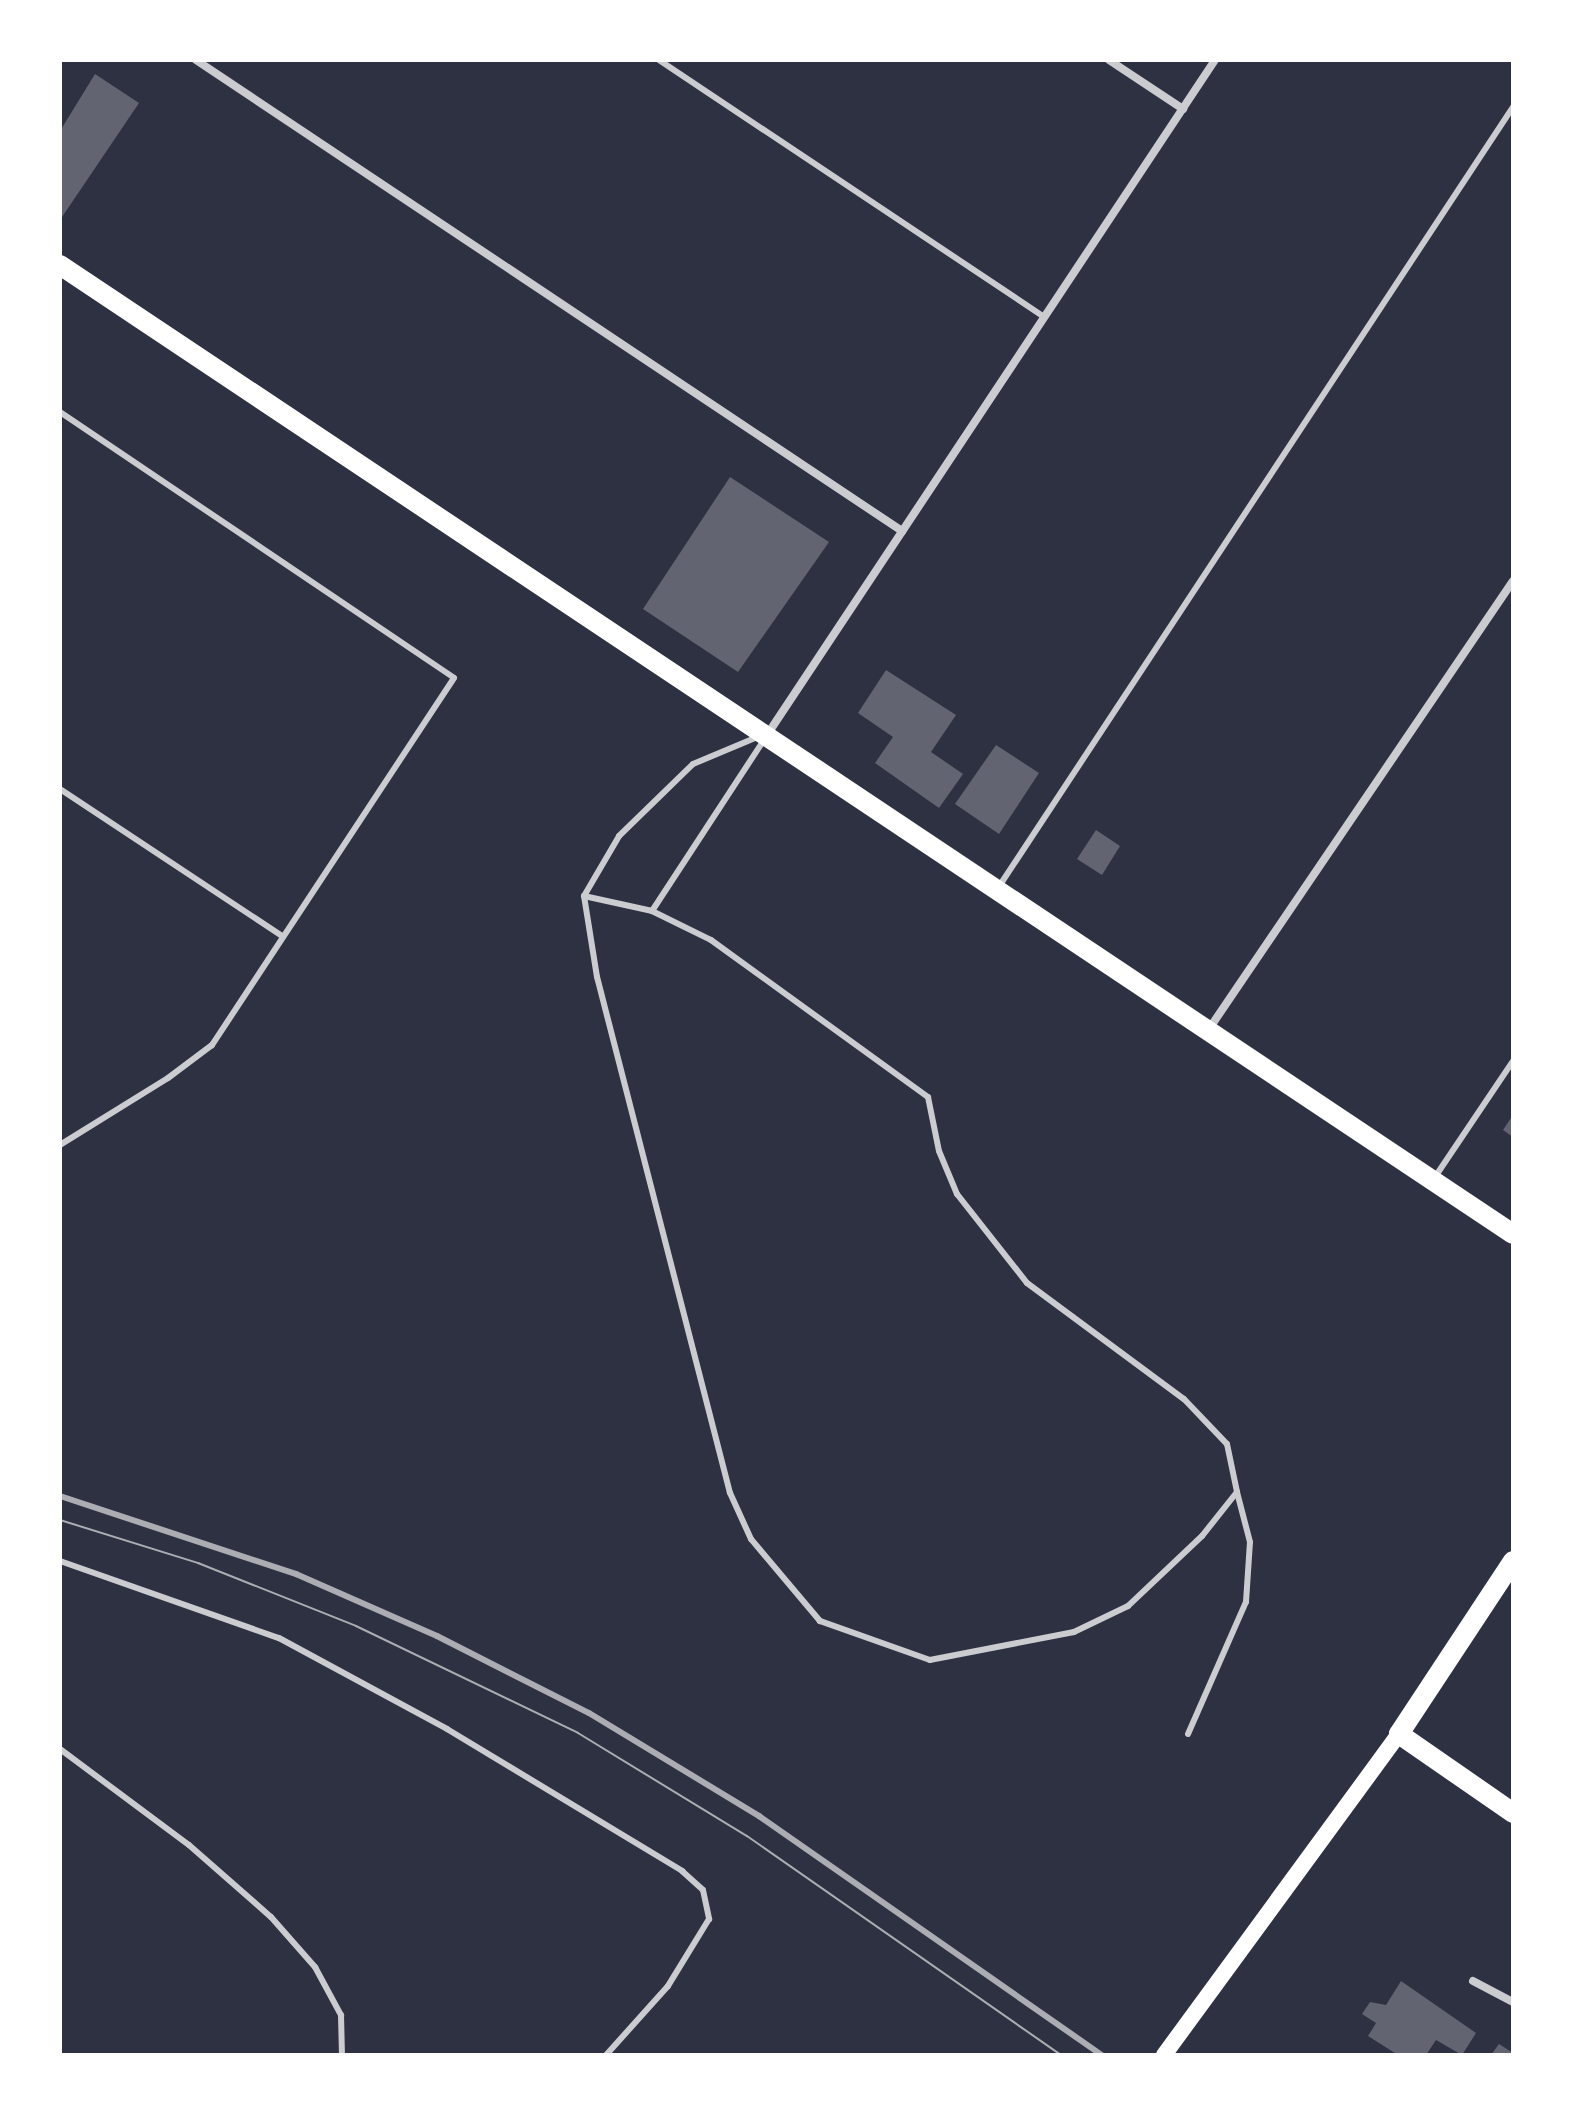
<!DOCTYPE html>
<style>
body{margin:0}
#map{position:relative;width:1573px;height:2115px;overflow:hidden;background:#2d3142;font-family:Rubik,sans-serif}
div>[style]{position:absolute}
.building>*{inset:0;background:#626471}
.service>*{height:6px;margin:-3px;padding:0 3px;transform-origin:3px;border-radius:3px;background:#caccd0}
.minor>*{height:8px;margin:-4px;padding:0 4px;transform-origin:4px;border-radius:4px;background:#caccd0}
.secondary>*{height:16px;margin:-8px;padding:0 8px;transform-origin:8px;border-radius:8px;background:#fff}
.primary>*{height:20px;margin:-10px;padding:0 10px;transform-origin:10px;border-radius:10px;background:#fff}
.tram>*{height:2px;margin:-1px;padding:0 1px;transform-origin:1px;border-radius:1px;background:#abadb3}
.rail>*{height:6px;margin:-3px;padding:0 3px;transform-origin:3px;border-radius:3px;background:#abadb3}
span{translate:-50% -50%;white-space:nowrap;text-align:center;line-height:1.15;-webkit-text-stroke:7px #fff;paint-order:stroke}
.frame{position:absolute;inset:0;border:62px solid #fff;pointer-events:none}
</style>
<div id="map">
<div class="building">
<div style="clip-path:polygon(95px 74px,139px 103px,60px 220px,60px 131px)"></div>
<div style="clip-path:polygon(730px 477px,829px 542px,738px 672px,643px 609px)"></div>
<div style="clip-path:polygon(886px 670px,956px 715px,931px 752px,963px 774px,939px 808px,875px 763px,893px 737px,858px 713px)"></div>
<div style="clip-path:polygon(996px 745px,1039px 773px,999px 834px,955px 804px)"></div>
<div style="clip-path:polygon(1096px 830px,1120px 846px,1102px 875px,1077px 859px)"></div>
<div style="clip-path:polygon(1513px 1115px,1513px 1137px,1503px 1130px)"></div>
<div style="clip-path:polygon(1401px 1981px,1476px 2033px,1462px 2055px,1436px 2040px,1426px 2055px,1398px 2055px,1368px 2036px,1376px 2023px,1362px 2014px,1370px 2002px,1386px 2005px)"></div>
<div style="clip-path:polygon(1499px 2044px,1513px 2053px,1513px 2055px,1491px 2055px)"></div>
</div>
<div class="service">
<div style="left:659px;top:60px;width:463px;rotate:33.7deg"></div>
<div style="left:60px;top:412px;width:475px;rotate:34deg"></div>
<div style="left:454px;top:678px;width:440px;rotate:123.4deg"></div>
<div style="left:212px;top:1045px;width:55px;rotate:143.1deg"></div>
<div style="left:168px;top:1078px;width:127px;rotate:148.2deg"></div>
<div style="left:60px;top:789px;width:265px;rotate:33.5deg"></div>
<div style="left:998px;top:888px;width:936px;rotate:-56.6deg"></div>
<div style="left:584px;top:896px;width:70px;rotate:12.4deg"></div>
<div style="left:652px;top:911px;width:66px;rotate:26.2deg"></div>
<div style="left:711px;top:940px;width:268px;rotate:35.9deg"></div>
<div style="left:928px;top:1097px;width:55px;rotate:78.5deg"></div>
<div style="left:939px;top:1151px;width:47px;rotate:67.3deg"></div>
<div style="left:957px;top:1194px;width:113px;rotate:51.8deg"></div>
<div style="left:1027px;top:1283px;width:195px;rotate:36.5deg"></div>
<div style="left:1184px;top:1399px;width:62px;rotate:46.3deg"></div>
<div style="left:1227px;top:1444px;width:49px;rotate:78.2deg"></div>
<div style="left:1237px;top:1492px;width:56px;rotate:128.5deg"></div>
<div style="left:1202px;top:1536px;width:102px;rotate:136.6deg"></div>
<div style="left:1128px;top:1606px;width:60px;rotate:154.3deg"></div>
<div style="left:1074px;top:1632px;width:147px;rotate:169deg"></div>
<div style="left:930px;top:1660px;width:117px;rotate:-160.5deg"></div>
<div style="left:820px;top:1621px;width:107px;rotate:-130.1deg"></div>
<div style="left:751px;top:1539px;width:51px;rotate:-114.5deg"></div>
<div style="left:730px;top:1493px;width:533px;rotate:-104.45deg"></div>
<div style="left:597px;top:977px;width:82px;rotate:-99.1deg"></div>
<div style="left:584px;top:896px;width:69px;rotate:-59.7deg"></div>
<div style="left:619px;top:836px;width:103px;rotate:-44.2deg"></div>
<div style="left:693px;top:764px;width:73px;rotate:-22.7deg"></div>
<div style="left:652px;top:911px;width:204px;rotate:-56.8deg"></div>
<div style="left:1435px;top:1177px;width:140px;rotate:-56.1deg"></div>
<div style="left:60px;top:1561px;width:232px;rotate:19.4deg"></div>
<div style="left:279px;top:1638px;width:191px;rotate:28.4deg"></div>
<div style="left:447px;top:1729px;width:275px;rotate:31.1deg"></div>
<div style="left:682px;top:1871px;width:28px;rotate:42deg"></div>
<div style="left:703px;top:1890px;width:30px;rotate:78deg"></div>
<div style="left:709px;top:1919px;width:79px;rotate:121.5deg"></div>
<div style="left:668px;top:1986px;width:93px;rotate:131.9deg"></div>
<div style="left:1188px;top:1734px;width:144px;rotate:-66.3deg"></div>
<div style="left:1246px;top:1602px;width:60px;rotate:-86.2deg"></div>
<div style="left:1250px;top:1542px;width:52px;rotate:-104.6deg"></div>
<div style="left:60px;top:1749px;width:161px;rotate:36.7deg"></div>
<div style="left:189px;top:1845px;width:109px;rotate:41.3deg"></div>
<div style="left:271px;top:1917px;width:67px;rotate:48.7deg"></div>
<div style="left:315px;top:1967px;width:55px;rotate:61.6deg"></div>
<div style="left:341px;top:2015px;width:40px;rotate:88.6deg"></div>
</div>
<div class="minor">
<div style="left:196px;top:60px;width:849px;rotate:33.71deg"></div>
<div style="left:1109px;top:60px;width:89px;rotate:33.5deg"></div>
<div style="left:769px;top:732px;width:807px;rotate:-56.43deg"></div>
<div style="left:1209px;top:1029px;width:541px;rotate:-55.84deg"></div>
<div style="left:1473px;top:1981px;width:45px;rotate:27.7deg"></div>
</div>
<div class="secondary">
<div style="left:1164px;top:2055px;width:398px;rotate:-53.8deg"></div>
</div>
<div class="primary">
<div style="left:60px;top:265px;width:1746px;rotate:33.7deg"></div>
<div style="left:1513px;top:1561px;width:207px;rotate:123.4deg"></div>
<div style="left:1399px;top:1734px;width:139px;rotate:34.7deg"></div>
</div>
<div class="tram">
<div style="left:60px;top:1520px;width:145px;rotate:17.3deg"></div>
<div style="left:198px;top:1563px;width:170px;rotate:21.7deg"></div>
<div style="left:356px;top:1626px;width:246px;rotate:25.7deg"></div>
<div style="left:578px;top:1733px;width:198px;rotate:31.4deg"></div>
<div style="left:747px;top:1836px;width:383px;rotate:34.9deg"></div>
</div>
<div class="rail">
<div style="left:60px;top:1496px;width:249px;rotate:18.3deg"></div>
<div style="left:296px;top:1574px;width:154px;rotate:23.7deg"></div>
<div style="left:437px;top:1636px;width:170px;rotate:26.9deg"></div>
<div style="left:589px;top:1713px;width:199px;rotate:31.2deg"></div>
<div style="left:759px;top:1816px;width:418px;rotate:34.9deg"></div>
</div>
<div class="frame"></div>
</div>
